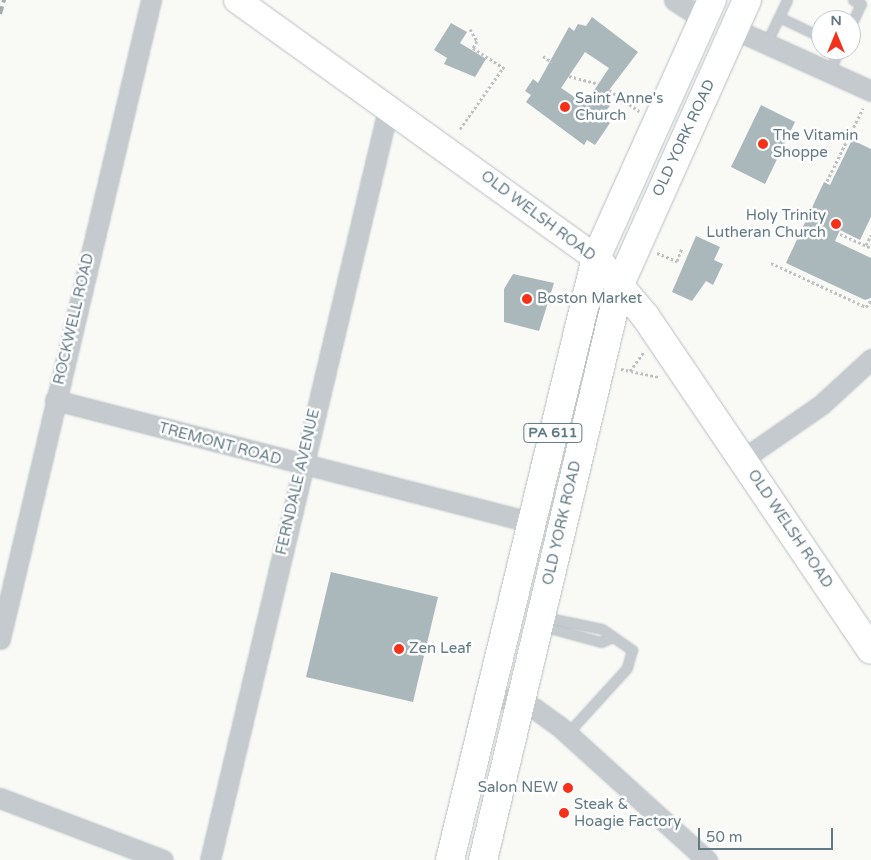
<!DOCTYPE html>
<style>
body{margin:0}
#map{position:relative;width:871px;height:860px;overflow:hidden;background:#f9f9f6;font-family:"Varela Round",sans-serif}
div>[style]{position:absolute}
.building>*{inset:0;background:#aab7bb}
.path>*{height:3px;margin-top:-1.5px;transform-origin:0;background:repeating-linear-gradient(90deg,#bec2c4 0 2.5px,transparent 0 5px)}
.roads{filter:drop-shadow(0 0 1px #b6bec2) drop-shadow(0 0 1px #b6bec2)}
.service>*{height:9px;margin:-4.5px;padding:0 4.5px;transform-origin:4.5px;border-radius:4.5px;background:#c4cacd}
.minor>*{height:19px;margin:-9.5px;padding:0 9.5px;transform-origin:9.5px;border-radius:9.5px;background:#c4cacd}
.secondary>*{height:26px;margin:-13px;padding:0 13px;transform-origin:13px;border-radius:13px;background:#fff}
.primary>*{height:28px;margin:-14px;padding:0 14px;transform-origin:14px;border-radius:14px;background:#fff}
.trunk>*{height:28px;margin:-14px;padding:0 14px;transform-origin:14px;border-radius:14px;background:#fff}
.rail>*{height:4px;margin-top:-2px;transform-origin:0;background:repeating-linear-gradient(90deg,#a2adb1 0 8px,transparent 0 12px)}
.dots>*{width:14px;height:14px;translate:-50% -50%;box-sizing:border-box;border:2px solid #fff;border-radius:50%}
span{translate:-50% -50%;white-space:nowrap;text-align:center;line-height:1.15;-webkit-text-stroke:5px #fff;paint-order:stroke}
.shield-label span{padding:1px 4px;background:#fff;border:1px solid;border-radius:4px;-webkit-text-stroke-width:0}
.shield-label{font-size:14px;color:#617a85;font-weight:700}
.poi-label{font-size:15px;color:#617a85}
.left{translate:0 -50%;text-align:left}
.right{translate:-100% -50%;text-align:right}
.street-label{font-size:15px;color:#617a85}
.north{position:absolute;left:811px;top:10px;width:50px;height:50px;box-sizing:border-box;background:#fff;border:1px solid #c0cace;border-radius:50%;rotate:0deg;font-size:14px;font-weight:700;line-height:20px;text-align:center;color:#617a85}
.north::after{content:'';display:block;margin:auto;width:18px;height:22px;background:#f5311a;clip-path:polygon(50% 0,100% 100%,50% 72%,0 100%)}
.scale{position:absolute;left:698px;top:828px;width:135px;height:22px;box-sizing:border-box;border:2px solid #617a85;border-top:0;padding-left:6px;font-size:15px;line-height:18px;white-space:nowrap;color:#617a85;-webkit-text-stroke:4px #fff;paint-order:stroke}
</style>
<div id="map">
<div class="building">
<div style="clip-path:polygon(evenodd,592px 17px,638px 52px,603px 98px,611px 104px,601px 118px,610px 123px,595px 145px,587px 140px,584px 145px,526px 102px,531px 95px,525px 91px,533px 79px,538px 83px,569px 27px,574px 31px,578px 24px,586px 26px,592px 17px,585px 52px,609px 68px,585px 104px,561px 88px,585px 52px)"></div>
<div style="clip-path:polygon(451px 23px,467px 32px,460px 43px,486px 59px,475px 77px,444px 64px,447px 58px,434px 50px)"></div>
<div style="clip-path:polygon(761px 105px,795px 122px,765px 184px,731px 167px)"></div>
<div style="clip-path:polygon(852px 140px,871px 149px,871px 217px,860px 240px,840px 230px,835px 241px,871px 258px,871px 298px,865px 300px,786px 263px,824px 182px,830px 185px)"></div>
<div style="clip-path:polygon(696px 236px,720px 247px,714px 260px,723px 264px,713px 285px,706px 281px,692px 301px,672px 292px)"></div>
<div style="clip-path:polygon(513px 274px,554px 283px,539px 331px,504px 322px,504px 289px)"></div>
<div style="clip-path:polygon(331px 572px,438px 597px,413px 702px,306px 677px)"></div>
</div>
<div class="path">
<div style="left:470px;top:29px;width:14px;rotate:60deg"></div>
<div style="left:477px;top:41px;width:8px;rotate:120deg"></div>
<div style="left:473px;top:48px;width:40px;rotate:32.9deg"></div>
<div style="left:543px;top:56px;width:11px;rotate:34deg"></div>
<div style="left:569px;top:76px;width:30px;rotate:15deg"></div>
<div style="left:609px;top:90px;width:37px;rotate:35deg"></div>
<div style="left:460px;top:129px;width:75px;rotate:-54.8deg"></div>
<div style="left:827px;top:181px;width:81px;rotate:-63.7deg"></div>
<div style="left:840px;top:234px;width:34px;rotate:24deg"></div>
<div style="left:866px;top:245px;width:11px;rotate:-63deg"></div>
<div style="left:657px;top:253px;width:22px;rotate:22deg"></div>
<div style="left:677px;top:261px;width:14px;rotate:-69deg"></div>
<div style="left:771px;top:263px;width:105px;rotate:24.9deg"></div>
<div style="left:866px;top:307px;width:9px;rotate:-54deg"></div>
<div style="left:621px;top:369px;width:39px;rotate:12deg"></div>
<div style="left:630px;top:371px;width:24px;rotate:-54deg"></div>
<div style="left:425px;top:650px;width:15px;rotate:11deg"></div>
</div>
<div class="roads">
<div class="service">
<div style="left:779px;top:17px;width:47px;rotate:25.5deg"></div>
<div style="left:851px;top:25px;width:23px;rotate:-65deg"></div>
<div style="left:861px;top:4px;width:9px;rotate:-153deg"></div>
<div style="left:766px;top:44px;width:49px;rotate:-64.5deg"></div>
<div style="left:829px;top:73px;width:25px;rotate:-67deg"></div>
<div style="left:544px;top:617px;width:59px;rotate:11.7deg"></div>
<div style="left:602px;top:629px;width:37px;rotate:35deg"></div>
<div style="left:632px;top:650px;width:19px;rotate:106deg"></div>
<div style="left:627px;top:668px;width:89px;rotate:132.3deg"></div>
<div style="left:542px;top:626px;width:61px;rotate:15.2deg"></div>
<div style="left:601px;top:642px;width:13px;rotate:-23deg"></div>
</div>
<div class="minor">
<div style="left:674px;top:0;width:35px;rotate:33deg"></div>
<div style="left:734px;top:29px;width:150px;rotate:24.3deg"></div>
<div style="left:55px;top:400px;width:491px;rotate:14.4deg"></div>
<div style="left:743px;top:459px;width:96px;rotate:-34.8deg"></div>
<div style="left:822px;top:404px;width:67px;rotate:-42.6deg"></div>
<div style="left:0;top:639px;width:657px;rotate:-76.7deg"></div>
<div style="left:490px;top:694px;width:46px;rotate:17.7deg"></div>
<div style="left:534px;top:708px;width:31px;rotate:36deg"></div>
<div style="left:559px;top:726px;width:200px;rotate:42.2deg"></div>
<div style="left:0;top:798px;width:174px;rotate:20.8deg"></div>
<div style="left:210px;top:860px;width:776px;rotate:-76.66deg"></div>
</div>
<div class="secondary">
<div style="left:237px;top:0;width:442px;rotate:35.7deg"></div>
</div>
<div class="primary">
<div style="left:596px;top:258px;width:76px;rotate:49.8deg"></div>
<div style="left:645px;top:316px;width:403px;rotate:55.9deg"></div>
</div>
<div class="trunk">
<div style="left:450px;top:860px;width:619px;rotate:-76.37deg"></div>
<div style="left:596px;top:258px;width:283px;rotate:-65.8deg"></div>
<div style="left:483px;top:860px;width:592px;rotate:-76.62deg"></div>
<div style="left:620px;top:284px;width:311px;rotate:-65.9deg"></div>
</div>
</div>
<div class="rail">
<div style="left:0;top:14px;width:15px;rotate:-74deg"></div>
</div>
<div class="dots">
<div style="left:565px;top:107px;background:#f5311a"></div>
<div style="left:763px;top:144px;background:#f5311a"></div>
<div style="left:836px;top:224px;background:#f5311a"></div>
<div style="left:527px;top:299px;background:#f5311a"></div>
<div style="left:399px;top:649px;background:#f5311a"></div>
<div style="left:568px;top:788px;background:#f5311a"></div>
<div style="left:564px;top:813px;background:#f5311a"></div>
</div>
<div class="shield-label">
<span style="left:553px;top:433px">PA 611</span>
</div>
<div class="poi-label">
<span class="left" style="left:575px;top:107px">Saint Anne's<br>Church</span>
<span class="left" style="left:773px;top:144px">The Vitamin<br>Shoppe</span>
<span class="right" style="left:826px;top:224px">Holy Trinity<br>Lutheran Church</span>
<span class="left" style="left:537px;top:299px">Boston Market</span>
<span class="left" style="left:409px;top:649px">Zen Leaf</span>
<span class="right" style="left:558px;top:788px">Salon NEW</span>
<span class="left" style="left:574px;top:813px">Steak &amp;<br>Hoagie Factory</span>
</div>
<div class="street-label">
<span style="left:684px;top:138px;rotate:-65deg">OLD YORK ROAD</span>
<span style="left:538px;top:216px;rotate:37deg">OLD WELSH ROAD</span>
<span style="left:74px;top:319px;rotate:-77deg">ROCKWELL ROAD</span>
<span style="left:220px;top:444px;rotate:15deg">TREMONT ROAD</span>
<span style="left:298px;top:482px;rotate:-77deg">FERNDALE AVENUE</span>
<span style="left:562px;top:523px;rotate:-77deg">OLD YORK ROAD</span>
<span style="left:790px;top:529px;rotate:56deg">OLD WELSH ROAD</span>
</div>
<div class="north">N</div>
<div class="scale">50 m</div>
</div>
